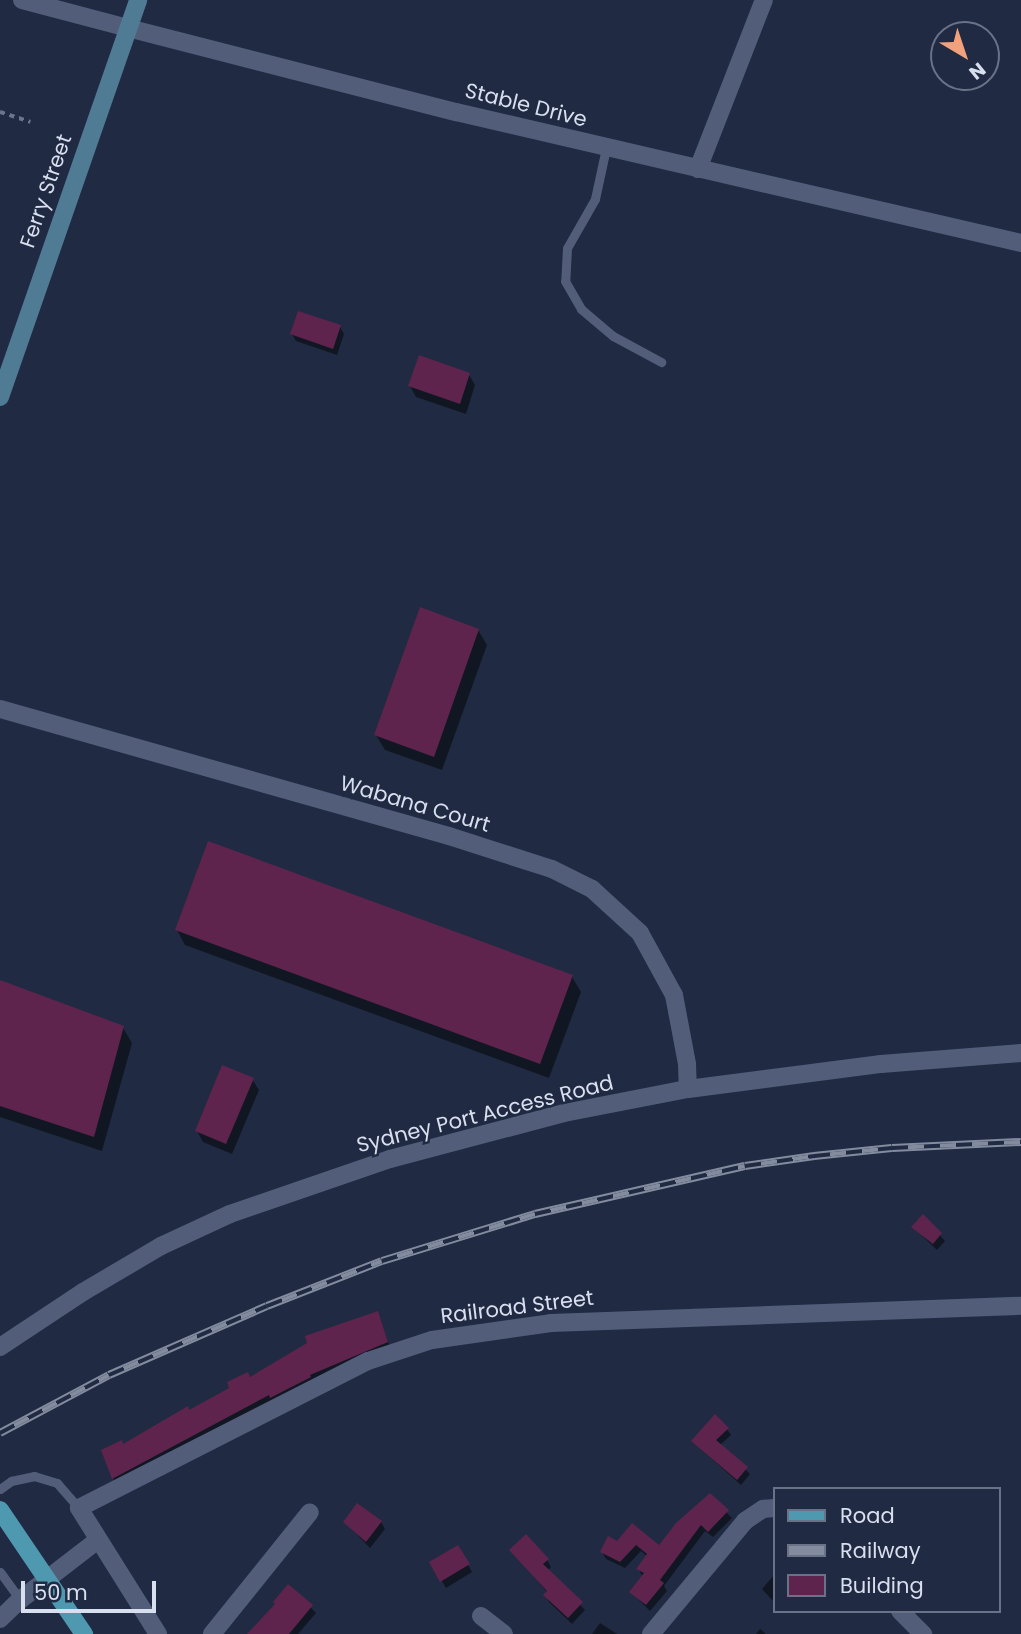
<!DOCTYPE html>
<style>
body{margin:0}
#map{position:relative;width:1021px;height:1634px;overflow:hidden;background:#202a42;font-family:Poppins,sans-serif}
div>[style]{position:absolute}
.shadow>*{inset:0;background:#0007}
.building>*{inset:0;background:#5e244d}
.path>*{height:3.5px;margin-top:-1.75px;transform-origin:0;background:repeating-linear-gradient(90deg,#6c7589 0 5px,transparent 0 10px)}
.service>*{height:9px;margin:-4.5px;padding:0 4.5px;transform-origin:4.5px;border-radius:4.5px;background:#525e79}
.minor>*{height:18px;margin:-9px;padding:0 9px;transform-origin:9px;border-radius:9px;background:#525e79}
.tertiary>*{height:18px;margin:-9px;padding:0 9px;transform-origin:9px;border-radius:9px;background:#525e79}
.secondary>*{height:18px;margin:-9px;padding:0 9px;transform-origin:9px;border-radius:9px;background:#507b95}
.primary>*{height:18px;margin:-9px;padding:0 9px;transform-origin:9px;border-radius:9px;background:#4e99b0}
.rail>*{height:8px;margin-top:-4px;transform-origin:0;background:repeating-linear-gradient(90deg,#202a42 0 16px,#838c9f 0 32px);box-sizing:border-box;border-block:2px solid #838c9f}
span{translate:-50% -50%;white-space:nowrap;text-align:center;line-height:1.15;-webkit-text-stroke:5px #202a42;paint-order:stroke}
.street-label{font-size:21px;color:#d8dfef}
.legend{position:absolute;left:773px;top:1487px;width:228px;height:126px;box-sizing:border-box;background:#202a42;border:2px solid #6a7287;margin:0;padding:9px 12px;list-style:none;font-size:21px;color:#d8dfef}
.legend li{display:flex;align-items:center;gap:14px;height:35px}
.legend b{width:35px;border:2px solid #6a7287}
.north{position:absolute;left:930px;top:21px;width:70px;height:70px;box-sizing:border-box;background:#202a42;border:2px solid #6a7287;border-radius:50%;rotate:141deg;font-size:19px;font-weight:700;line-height:28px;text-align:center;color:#d8dfef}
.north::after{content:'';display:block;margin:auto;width:24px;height:32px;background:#f1a17c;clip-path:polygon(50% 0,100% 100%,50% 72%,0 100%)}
.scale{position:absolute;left:21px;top:1581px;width:135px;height:32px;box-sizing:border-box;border:4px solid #d8dfef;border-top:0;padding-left:9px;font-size:21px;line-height:24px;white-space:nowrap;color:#d8dfef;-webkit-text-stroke:5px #202a42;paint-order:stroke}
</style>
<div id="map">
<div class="shadow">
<div style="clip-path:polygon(340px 327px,344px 334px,337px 355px,296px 341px,292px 334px)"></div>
<div style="clip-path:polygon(469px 375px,475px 385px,466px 414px,416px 397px,410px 386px)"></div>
<div style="clip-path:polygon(478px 630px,487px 645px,442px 770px,385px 750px,376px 735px)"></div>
<div style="clip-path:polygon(177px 930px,572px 977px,581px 992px,549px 1078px,185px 945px)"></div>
<div style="clip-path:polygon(0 982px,123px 1028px,132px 1043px,102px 1151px,0 1117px)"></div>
<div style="clip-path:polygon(252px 1079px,259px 1090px,232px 1154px,203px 1142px,197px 1131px)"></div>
<div style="clip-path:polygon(923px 1217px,945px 1241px,937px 1250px,913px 1227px)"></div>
<div style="clip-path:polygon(378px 1314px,391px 1350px,117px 1484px,113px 1478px,123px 1446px)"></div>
<div style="clip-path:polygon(727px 1429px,731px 1435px,720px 1445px,750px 1474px,741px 1485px,693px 1442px)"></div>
<div style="clip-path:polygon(710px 1496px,732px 1518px,713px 1537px,705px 1531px,664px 1586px,667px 1591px,650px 1611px,631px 1592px,643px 1577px,639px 1570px,648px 1557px,641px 1551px,625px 1568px,606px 1559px,602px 1552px,617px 1543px,633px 1525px,659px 1548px)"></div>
<div style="clip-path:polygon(345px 1522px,381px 1522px,385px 1529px,370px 1548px)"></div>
<div style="clip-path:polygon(458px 1547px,472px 1572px,446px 1588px,431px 1563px)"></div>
<div style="clip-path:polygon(511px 1550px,547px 1560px,551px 1567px,547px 1571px,585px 1610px,572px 1624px,549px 1602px,545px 1595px,548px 1593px)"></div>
<div style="clip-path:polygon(774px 1575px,774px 1602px,762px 1589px)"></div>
<div style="clip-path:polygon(289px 1586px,316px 1613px,298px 1634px,253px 1634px)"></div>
<div style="clip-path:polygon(600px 1623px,617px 1634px,592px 1634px)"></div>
<div style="clip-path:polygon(760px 1629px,766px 1634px,756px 1634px)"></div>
</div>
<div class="building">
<div style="clip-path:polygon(298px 311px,341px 325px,333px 349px,290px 334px)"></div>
<div style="clip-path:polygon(419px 355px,470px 373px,460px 404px,408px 386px)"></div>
<div style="clip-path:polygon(420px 607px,479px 629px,434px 757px,374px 735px)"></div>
<div style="clip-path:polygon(208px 841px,573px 975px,540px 1064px,175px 930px)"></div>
<div style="clip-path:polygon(0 980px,124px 1026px,94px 1137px,0 1106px)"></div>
<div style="clip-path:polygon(222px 1065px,254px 1078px,226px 1144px,195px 1131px)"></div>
<div style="clip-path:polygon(923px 1214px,942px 1233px,933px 1244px,911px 1227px)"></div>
<div style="clip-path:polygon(378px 1311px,388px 1342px,310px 1375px,311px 1377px,270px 1398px,269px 1395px,112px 1479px,101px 1450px,122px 1440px,123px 1444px,188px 1406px,189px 1410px,229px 1388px,227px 1382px,248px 1372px,250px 1377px,307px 1343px,305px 1336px)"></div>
<div style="clip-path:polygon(715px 1414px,729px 1428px,716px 1440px,748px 1467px,737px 1480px,691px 1441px)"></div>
<div style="clip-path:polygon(710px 1493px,729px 1510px,708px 1532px,701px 1525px,660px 1580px,664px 1583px,646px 1605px,629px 1592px,644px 1573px,636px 1569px,647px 1554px,636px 1545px,620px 1562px,600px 1552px,608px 1536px,617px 1541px,632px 1523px,659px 1545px,676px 1523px)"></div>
<div style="clip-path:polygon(357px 1503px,382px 1521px,366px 1542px,343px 1522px)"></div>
<div style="clip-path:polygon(526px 1534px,549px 1559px,543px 1564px,583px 1602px,568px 1618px,543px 1595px,547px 1591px,509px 1550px)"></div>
<div style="clip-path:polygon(458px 1545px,470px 1564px,440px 1582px,429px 1562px)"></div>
<div style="clip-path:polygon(288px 1584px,313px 1605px,289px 1634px,247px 1634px,275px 1604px,273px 1602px)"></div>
</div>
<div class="path">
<div style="left:0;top:112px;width:32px;rotate:18deg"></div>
</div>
<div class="service">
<div style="left:606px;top:148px;width:52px;rotate:102.2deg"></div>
<div style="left:595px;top:199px;width:56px;rotate:119.7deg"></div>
<div style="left:567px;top:248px;width:33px;rotate:93deg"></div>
<div style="left:565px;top:281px;width:32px;rotate:60deg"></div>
<div style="left:581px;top:309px;width:42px;rotate:40.2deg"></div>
<div style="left:613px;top:336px;width:55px;rotate:28.4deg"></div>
<div style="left:0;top:1489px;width:14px;rotate:-36deg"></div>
<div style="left:11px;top:1481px;width:24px;rotate:-12deg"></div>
<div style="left:34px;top:1476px;width:24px;rotate:17deg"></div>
<div style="left:57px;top:1483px;width:33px;rotate:49deg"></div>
<div style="left:0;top:1572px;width:34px;rotate:54deg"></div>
</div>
<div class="minor">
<div style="left:128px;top:28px;width:339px;rotate:14.4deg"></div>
<div style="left:456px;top:112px;width:580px;rotate:13.05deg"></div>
<div style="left:698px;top:169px;width:181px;rotate:-68.7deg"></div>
<div style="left:0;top:709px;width:467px;rotate:15.8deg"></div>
<div style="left:449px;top:836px;width:108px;rotate:17.8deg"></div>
<div style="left:552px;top:869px;width:45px;rotate:26.6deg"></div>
<div style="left:592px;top:889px;width:65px;rotate:42.5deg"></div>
<div style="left:640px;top:933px;width:71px;rotate:61.3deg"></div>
<div style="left:674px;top:995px;width:70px;rotate:79.3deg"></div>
<div style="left:687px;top:1064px;width:25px;rotate:88deg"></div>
<div style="left:900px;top:1611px;width:33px;rotate:45deg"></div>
<div style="left:481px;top:1616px;width:29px;rotate:38deg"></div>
<div style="left:0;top:1619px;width:28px;rotate:-44deg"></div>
<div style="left:20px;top:1600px;width:98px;rotate:-37.6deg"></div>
<div style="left:158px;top:1634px;width:149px;rotate:-122.1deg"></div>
<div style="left:79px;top:1508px;width:324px;rotate:-27deg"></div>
<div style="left:368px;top:1361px;width:67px;rotate:-18.2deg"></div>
<div style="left:432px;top:1340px;width:120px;rotate:-8.1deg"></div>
<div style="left:551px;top:1323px;width:470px;rotate:-2.1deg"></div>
<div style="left:212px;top:1634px;width:156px;rotate:-51.2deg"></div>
<div style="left:651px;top:1634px;width:147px;rotate:-50.2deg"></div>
<div style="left:745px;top:1521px;width:22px;rotate:-34deg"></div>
<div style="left:763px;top:1509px;width:11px;rotate:-5deg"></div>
</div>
<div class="tertiary">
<div style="left:22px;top:0;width:110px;rotate:14.8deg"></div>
<div style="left:0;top:1347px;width:100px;rotate:-33.5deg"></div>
<div style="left:83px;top:1292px;width:91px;rotate:-30.5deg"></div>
<div style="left:161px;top:1246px;width:76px;rotate:-24.9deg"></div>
<div style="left:230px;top:1214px;width:169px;rotate:-19deg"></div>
<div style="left:390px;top:1159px;width:180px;rotate:-14.8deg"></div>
<div style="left:564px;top:1113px;width:126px;rotate:-11deg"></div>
<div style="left:688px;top:1089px;width:195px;rotate:-7.4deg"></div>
<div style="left:881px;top:1064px;width:140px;rotate:-4.5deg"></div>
</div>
<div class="secondary">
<div style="left:0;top:397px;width:420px;rotate:-70.8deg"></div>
</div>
<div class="primary">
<div style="left:0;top:1510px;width:150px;rotate:55.9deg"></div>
</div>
<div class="rail">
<div style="left:0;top:1433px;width:123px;rotate:-28deg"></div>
<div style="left:109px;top:1375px;width:172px;rotate:-23.6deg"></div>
<div style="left:267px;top:1306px;width:123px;rotate:-21.4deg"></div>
<div style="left:382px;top:1261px;width:160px;rotate:-17.1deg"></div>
<div style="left:535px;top:1214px;width:215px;rotate:-12.9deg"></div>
<div style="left:745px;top:1166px;width:70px;rotate:-8.2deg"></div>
<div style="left:814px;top:1156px;width:78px;rotate:-5.9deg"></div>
<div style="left:892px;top:1148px;width:129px;rotate:-2.7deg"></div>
</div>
<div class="street-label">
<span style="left:526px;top:105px;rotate:14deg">Stable Drive</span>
<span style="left:46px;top:191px;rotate:-71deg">Ferry Street</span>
<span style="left:415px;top:804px;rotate:16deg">Wabana Court</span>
<span style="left:485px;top:1114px;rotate:-14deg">Sydney Port Access Road</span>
<span style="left:517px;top:1307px;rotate:-7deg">Railroad Street</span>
</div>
<ul class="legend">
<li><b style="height:9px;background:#4e99b0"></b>Road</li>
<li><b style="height:9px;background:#838c9f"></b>Railway</li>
<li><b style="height:19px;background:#5e244d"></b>Building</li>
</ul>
<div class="north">N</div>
<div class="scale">50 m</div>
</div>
